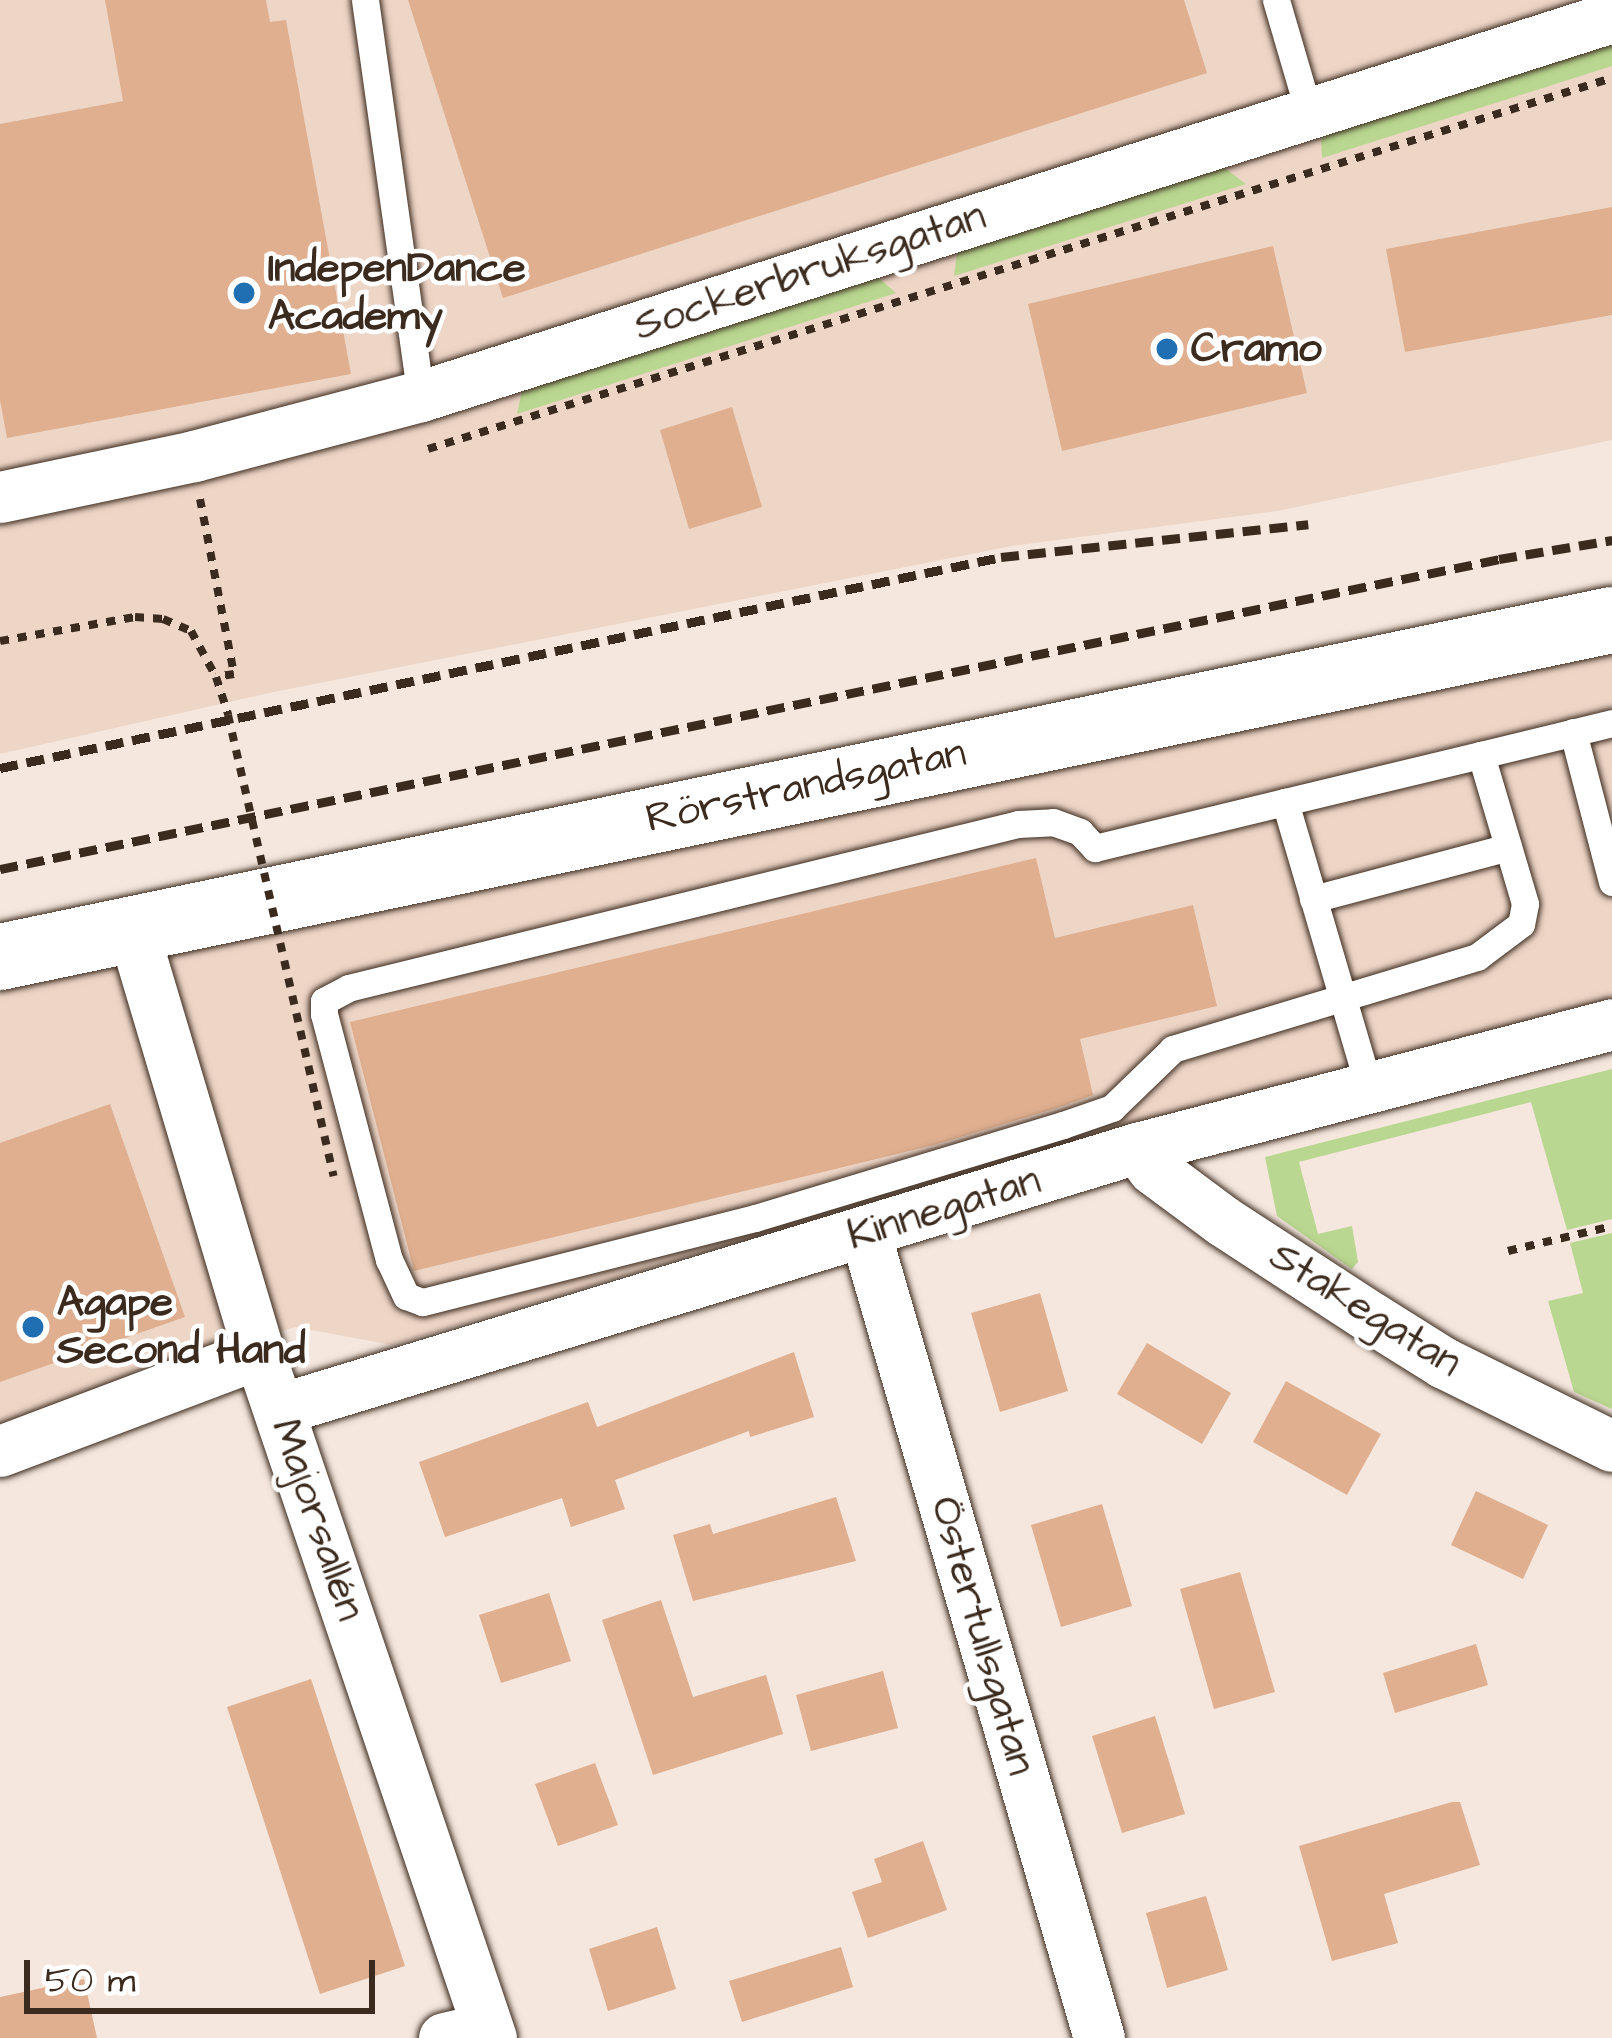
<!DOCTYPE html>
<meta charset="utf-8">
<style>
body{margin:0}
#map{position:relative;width:1612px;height:2038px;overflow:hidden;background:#f5e7de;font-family:"Architects Daughter",sans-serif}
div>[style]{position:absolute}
.built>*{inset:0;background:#eed6c7}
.green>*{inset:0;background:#b9d790}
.building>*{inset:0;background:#dfaf90}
.path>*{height:8px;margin-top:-4px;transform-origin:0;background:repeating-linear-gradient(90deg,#3b2a1e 0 9px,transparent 0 18px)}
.roads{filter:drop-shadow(0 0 3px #3b2a1e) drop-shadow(0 0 3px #3b2a1e)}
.service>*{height:27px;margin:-13.5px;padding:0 13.5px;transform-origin:13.5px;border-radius:13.5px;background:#fff}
.minor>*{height:51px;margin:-25.5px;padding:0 25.5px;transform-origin:25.5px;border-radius:25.5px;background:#fff}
.secondary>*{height:66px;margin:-33px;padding:0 33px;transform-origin:33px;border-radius:33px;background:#fff}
.rail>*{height:9px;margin-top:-4.5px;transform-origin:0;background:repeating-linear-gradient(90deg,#3b2a1e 0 18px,transparent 0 27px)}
.path-bridge>*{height:8px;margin-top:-4px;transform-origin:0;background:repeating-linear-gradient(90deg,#3b2a1e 0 9px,transparent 0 18px)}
.dots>*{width:33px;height:33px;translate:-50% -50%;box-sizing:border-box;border:6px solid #fff;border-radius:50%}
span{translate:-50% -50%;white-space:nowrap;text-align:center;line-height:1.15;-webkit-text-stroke:9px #fff;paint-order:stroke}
.poi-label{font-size:42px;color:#3b2a1e;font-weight:700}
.left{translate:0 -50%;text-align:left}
.street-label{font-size:42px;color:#3b2a1e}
.scale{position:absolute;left:24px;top:1960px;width:351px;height:54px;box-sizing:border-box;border:6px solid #3b2a1e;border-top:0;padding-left:15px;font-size:36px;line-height:42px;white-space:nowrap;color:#3b2a1e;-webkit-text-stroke:9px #fff;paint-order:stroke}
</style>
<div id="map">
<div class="built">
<div style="clip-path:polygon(0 0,1612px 0,1612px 440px,1278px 511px,1012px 546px,269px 693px,0 754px)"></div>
<div style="clip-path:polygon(1612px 654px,1612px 998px,1134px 1124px,392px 1345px,295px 1327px,0 1424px,0 991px)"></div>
</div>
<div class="green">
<div style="clip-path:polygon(1612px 33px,1612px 66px,1322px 158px,1321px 141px,1328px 128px)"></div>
<div style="clip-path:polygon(1218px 163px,1246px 184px,954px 276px,957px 253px,968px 240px)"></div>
<div style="clip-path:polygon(874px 274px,896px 293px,517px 414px,523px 386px)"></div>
<div style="clip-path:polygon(1612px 1069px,1612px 1219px,1567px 1230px,1531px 1102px,1299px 1162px,1318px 1234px,1352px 1226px,1358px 1262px,1352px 1269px,1277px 1216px,1265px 1157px)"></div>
<div style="clip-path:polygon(1612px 1233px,1612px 1409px,1574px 1392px,1548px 1301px,1583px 1293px,1570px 1243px)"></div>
</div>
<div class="building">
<div style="clip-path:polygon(105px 0,266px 0,270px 22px,286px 20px,351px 374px,7px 438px,0 400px,0 124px,123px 101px)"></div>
<div style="clip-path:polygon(408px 0,1184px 0,1207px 73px,503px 298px)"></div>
<div style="clip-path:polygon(1612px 207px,1612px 315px,1405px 352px,1386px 249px)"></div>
<div style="clip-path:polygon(1273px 246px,1307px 393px,1062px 451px,1028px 304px)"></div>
<div style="clip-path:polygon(732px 407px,762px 507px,689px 529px,660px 430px)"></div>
<div style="clip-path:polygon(1036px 858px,1055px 938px,1193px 905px,1217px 1006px,1080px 1039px,1093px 1095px,1057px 1108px,934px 1145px,414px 1271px,350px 1022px)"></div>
<div style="clip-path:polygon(110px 1104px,185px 1317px,0 1382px,0 1143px)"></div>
<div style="clip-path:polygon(1040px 1293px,1068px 1391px,1000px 1412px,971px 1313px)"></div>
<div style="clip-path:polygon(1147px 1343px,1231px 1393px,1202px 1444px,1117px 1394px)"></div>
<div style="clip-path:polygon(794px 1352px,814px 1417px,750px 1437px,749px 1431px,615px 1480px,625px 1509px,571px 1527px,562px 1498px,445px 1537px,419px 1462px,588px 1402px,597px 1427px)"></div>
<div style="clip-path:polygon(1286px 1381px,1381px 1434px,1347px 1495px,1253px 1442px)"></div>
<div style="clip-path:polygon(1476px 1491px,1548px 1525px,1523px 1579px,1451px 1545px)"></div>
<div style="clip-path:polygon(836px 1497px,856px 1561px,693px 1601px,673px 1535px,710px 1524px,713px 1534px)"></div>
<div style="clip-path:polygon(1102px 1504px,1132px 1606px,1061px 1627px,1031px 1525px)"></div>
<div style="clip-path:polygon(1240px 1572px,1275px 1692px,1214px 1709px,1180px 1589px)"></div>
<div style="clip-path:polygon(549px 1593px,571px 1661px,501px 1683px,479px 1615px)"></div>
<div style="clip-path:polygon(661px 1600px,693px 1697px,766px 1675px,783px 1734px,653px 1775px,602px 1620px)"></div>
<div style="clip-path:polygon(1476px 1644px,1488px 1685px,1395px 1713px,1383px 1673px)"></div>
<div style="clip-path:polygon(883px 1671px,898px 1728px,811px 1751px,796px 1695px)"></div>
<div style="clip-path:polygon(311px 1679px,405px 1966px,320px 1994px,227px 1707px)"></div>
<div style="clip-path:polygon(1155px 1716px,1185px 1814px,1122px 1833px,1092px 1736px)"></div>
<div style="clip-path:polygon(595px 1763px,618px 1825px,558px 1846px,535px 1784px)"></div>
<div style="clip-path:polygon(1452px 1802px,1460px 1802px,1480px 1865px,1384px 1894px,1398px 1943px,1332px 1961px,1299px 1846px)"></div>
<div style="clip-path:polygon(923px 1841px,947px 1910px,868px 1938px,852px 1892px,882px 1882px,874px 1859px)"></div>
<div style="clip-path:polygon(1206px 1896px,1228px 1970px,1167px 1988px,1146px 1913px)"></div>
<div style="clip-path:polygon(657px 1927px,676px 1989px,608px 2011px,589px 1949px)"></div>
<div style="clip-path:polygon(841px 1947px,853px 1987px,742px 2022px,729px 1981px)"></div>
<div style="clip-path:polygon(84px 1979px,97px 2038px,0 2038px,0 1997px)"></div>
</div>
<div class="path">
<div style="left:428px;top:449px;width:1241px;rotate:-17.4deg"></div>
<div style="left:200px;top:499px;width:178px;rotate:79deg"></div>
<div style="left:234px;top:674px;width:18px;rotate:171deg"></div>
<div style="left:1508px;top:1251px;width:107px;rotate:-13.5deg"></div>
</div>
<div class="roads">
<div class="service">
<div style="left:365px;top:0;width:400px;rotate:82deg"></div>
<div style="left:1276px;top:0;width:118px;rotate:73.7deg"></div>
<div style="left:1573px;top:732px;width:155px;rotate:75.4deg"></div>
<div style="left:1481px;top:755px;width:155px;rotate:73.5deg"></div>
<div style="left:1525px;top:904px;width:20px;rotate:101deg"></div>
<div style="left:1521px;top:924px;width:55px;rotate:143.1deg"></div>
<div style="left:1477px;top:957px;width:318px;rotate:163.2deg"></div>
<div style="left:1173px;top:1049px;width:85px;rotate:136deg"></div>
<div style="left:1112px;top:1108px;width:52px;rotate:160.9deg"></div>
<div style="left:1063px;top:1125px;width:322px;rotate:163.2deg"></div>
<div style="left:755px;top:1218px;width:343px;rotate:165.8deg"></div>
<div style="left:422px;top:1302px;width:17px;rotate:-159deg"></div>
<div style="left:406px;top:1296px;width:40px;rotate:-115deg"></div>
<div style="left:389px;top:1260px;width:254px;rotate:-104.8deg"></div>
<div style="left:324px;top:1014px;width:13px;rotate:-90deg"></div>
<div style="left:324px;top:1001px;width:27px;rotate:-28deg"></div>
<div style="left:348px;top:988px;width:690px;rotate:-13.75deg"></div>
<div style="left:1018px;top:824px;width:35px;rotate:-3deg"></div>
<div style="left:1053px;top:822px;width:29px;rotate:20deg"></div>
<div style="left:1080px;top:832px;width:22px;rotate:47deg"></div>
<div style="left:1095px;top:848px;width:195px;rotate:-13.6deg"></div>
<div style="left:1285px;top:802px;width:202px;rotate:-13.5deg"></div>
<div style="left:1481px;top:755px;width:135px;rotate:-13.7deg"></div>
<div style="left:1285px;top:802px;width:298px;rotate:73.6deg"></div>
<div style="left:1313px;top:899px;width:202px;rotate:-14.9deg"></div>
</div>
<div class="minor">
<div style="left:0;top:497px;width:198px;rotate:-11.9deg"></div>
<div style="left:194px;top:456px;width:235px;rotate:-14.8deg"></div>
<div style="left:421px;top:396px;width:1250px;rotate:-17.65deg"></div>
<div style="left:133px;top:931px;width:440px;rotate:73.4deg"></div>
<div style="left:259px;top:1353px;width:723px;rotate:71.29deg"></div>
<div style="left:1137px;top:1148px;width:26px;rotate:53deg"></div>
<div style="left:1153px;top:1169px;width:87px;rotate:36.6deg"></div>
<div style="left:1223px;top:1221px;width:178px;rotate:33.1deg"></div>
<div style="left:1372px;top:1318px;width:85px;rotate:32deg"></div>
<div style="left:1444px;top:1363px;width:187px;rotate:26.3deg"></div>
<div style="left:865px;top:1233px;width:838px;rotate:73.79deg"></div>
<div style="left:280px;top:1409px;width:896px;rotate:-16.94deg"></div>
<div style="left:1137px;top:1148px;width:491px;rotate:-14.6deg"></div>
<div style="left:0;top:1451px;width:277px;rotate:-20.7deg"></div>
<div style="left:444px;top:2038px;width:44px;rotate:-13.1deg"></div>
</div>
<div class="secondary">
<div style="left:0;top:957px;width:1647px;rotate:-11.81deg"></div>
</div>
</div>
<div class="rail">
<div style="left:0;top:768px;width:1023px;rotate:-11.9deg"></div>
<div style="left:1001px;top:557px;width:309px;rotate:-6.1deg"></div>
<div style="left:0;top:869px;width:1531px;rotate:-11.68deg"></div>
<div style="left:1499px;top:559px;width:115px;rotate:-9.5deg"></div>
</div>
<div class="path-bridge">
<div style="left:0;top:641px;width:137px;rotate:-10.1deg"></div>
<div style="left:135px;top:617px;width:28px;rotate:4deg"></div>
<div style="left:163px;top:619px;width:30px;rotate:23deg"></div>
<div style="left:191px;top:631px;width:52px;rotate:61.5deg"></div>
<div style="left:216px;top:677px;width:40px;rotate:72deg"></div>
<div style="left:228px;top:715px;width:473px;rotate:77.1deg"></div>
</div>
<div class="dots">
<div style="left:244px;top:293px;background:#1f6fb2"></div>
<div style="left:1167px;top:349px;background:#1f6fb2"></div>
<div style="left:33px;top:1327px;background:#1f6fb2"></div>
</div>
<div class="poi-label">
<span class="left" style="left:268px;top:293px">IndepenDance<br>Academy</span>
<span class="left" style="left:1191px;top:349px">Cramo</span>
<span class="left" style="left:57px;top:1327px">Agape<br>Second Hand</span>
</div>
<div class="street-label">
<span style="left:810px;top:272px;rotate:-18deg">Sockerbruksgatan</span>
<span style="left:806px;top:786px;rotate:-12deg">Rörstrandsgatan</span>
<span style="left:944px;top:1209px;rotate:-17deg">Kinnegatan</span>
<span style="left:1365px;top:1310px;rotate:32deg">Stakegatan</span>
<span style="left:317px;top:1520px;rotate:71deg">Majorsallén</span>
<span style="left:982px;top:1636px;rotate:74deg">Östertullsgatan</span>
</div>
<div class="scale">50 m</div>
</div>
